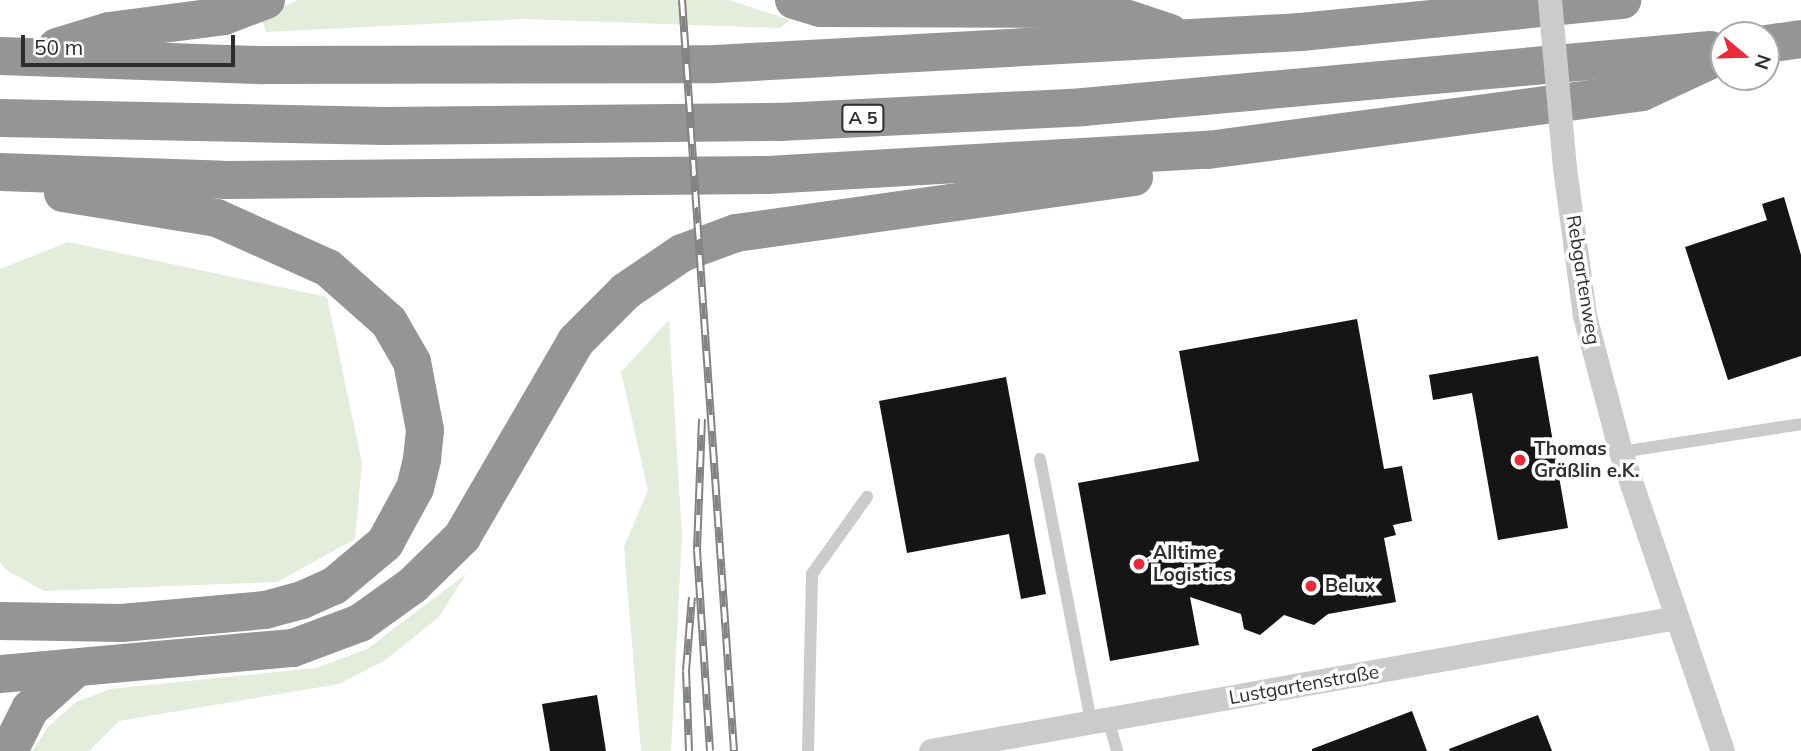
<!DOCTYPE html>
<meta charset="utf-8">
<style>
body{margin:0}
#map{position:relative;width:1801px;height:751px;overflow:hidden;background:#fff;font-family:Mulish,sans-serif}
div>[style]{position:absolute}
.green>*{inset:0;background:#e4ecdb}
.building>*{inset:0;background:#151515}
.lane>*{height:12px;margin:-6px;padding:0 6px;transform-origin:6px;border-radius:6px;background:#cbcbcb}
.street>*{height:24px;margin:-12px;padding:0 12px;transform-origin:12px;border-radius:12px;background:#cbcbcb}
.highway>*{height:38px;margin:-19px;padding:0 19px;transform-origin:19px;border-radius:19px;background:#959595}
.rail>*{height:8px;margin-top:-4px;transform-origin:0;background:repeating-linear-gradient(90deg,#fff 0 16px,#838383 0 32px);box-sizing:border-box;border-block:2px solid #838383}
.street-bridge>*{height:24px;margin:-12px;padding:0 12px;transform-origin:12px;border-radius:12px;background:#cbcbcb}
.dots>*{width:19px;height:19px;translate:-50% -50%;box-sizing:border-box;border:4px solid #fff;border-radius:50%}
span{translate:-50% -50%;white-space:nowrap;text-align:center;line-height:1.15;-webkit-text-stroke:7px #fff;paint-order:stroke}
.shield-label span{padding:2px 5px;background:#fff;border:2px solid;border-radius:5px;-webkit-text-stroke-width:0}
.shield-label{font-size:18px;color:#2e2e2e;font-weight:700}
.street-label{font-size:19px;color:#2e2e2e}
.poi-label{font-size:19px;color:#2e2e2e;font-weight:700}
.left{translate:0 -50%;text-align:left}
.north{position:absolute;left:1710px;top:21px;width:70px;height:70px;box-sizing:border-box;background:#fff;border:2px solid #ababab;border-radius:50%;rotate:109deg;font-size:19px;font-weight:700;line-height:28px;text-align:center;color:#2e2e2e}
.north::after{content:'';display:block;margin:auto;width:24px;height:32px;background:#ec2939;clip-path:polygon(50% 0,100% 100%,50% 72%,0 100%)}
.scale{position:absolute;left:21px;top:35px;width:214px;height:32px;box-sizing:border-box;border:4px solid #2e2e2e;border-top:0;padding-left:9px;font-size:21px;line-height:24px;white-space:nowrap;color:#2e2e2e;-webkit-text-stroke:5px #fff;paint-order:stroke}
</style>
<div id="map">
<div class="green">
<div style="clip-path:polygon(298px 0,729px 0,790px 20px,780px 28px,523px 19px,266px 32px,261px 18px)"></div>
<div style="clip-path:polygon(68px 242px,327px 297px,362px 463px,355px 539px,277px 582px,44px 591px,5px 569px,0 562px,0 269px)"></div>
<div style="clip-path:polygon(669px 320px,682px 536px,671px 751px,641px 751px,624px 547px,648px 490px,621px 372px)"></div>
<div style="clip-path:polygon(466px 574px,439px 617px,384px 661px,339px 684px,119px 721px,89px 751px,32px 751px,48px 727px,76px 702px,110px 689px,316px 668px,367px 649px)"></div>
</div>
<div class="building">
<div style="clip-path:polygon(1784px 197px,1801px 255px,1801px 356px,1728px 380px,1685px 247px,1767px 220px,1762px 204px)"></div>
<div style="clip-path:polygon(1357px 319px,1384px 469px,1402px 466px,1412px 521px,1393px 525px,1396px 535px,1384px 538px,1396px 602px,1328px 614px,1314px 625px,1284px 615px,1260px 635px,1244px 629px,1241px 614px,1190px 597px,1199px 645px,1110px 661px,1078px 483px,1199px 461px,1179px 351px)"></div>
<div style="clip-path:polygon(1538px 356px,1568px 528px,1498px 540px,1472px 393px,1433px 400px,1429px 375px)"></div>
<div style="clip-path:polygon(1006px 377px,1046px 594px,1021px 599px,1009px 534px,907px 553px,879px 401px)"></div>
<div style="clip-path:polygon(597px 695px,606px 751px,550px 751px,542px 704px)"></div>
<div style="clip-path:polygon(1412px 711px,1427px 751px,1312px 751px,1312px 749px)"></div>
<div style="clip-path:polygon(1538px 715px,1552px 751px,1450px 751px,1449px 749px)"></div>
</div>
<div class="lane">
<div style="left:1621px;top:452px;width:182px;rotate:-8.8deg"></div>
<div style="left:1040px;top:459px;width:268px;rotate:79deg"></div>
<div style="left:1108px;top:719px;width:33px;rotate:74deg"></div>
<div style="left:808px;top:751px;width:177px;rotate:-88.7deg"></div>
<div style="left:812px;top:574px;width:95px;rotate:-54.5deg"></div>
</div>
<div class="street">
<div style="left:1565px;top:168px;width:149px;rotate:82.3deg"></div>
<div style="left:1585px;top:316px;width:141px;rotate:75.2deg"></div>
<div style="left:1621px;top:452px;width:316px;rotate:71.2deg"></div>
<div style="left:931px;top:751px;width:758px;rotate:-10.11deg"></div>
</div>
<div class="highway">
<div style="left:794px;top:0;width:27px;rotate:17deg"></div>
<div style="left:820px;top:8px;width:278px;rotate:0.2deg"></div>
<div style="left:1098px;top:9px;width:76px;rotate:18.4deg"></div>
<div style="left:1766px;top:44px;width:35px;rotate:-8deg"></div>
<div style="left:57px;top:47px;width:54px;rotate:-17.1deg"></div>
<div style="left:109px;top:31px;width:116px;rotate:-7.4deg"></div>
<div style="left:224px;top:16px;width:45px;rotate:-20.9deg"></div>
<div style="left:0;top:56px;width:263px;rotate:2deg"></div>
<div style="left:263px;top:65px;width:453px;rotate:-0.1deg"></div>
<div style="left:716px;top:64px;width:586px;rotate:-3.13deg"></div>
<div style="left:1301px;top:32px;width:323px;rotate:-5.7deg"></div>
<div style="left:0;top:118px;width:384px;rotate:1.2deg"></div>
<div style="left:384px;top:126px;width:396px;rotate:-0.6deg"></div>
<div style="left:780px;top:122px;width:303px;rotate:-2.8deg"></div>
<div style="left:1083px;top:107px;width:630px;rotate:-5.19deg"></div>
<div style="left:0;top:172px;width:224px;rotate:2deg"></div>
<div style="left:224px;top:180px;width:544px;rotate:-0.53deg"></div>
<div style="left:768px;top:175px;width:441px;rotate:-3.3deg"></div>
<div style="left:1208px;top:150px;width:438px;rotate:-7.6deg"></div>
<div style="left:1642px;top:92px;width:90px;rotate:-24.9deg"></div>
<div style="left:0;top:621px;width:122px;rotate:0.9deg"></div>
<div style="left:122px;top:623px;width:144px;rotate:-5.2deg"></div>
<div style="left:265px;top:610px;width:38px;rotate:-15deg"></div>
<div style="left:302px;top:600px;width:35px;rotate:-24deg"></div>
<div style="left:334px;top:586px;width:67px;rotate:-40.1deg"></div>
<div style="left:385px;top:543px;width:63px;rotate:-61.4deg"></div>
<div style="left:415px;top:488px;width:30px;rotate:-76deg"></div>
<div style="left:422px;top:459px;width:29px;rotate:-84deg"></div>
<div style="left:425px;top:430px;width:69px;rotate:-100.8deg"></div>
<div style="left:412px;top:362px;width:46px;rotate:-119.9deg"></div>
<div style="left:389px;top:322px;width:81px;rotate:-138.5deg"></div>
<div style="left:328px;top:268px;width:122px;rotate:-155.8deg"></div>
<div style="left:217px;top:218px;width:156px;rotate:-170.8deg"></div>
<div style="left:0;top:674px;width:294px;rotate:-5.1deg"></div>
<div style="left:293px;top:648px;width:72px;rotate:-20.5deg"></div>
<div style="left:360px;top:623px;width:65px;rotate:-35.6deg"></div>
<div style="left:413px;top:585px;width:69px;rotate:-44.4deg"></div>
<div style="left:462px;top:537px;width:227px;rotate:-59.8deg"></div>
<div style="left:576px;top:341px;width:71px;rotate:-45deg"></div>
<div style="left:626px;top:291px;width:68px;rotate:-34.2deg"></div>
<div style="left:682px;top:253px;width:58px;rotate:-20.3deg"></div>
<div style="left:736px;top:233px;width:402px;rotate:-8deg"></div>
<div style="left:9px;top:751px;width:47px;rotate:-63.4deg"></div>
<div style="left:30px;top:709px;width:59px;rotate:-41.6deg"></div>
</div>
<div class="rail">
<div style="left:682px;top:0;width:753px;rotate:86.04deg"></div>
<div style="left:702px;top:419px;width:131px;rotate:92.2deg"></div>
<div style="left:697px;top:550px;width:201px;rotate:86.3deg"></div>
<div style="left:689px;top:751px;width:80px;rotate:-92.1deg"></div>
<div style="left:686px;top:671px;width:74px;rotate:-85.4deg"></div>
</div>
<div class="street-bridge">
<div style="left:1550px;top:0;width:169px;rotate:84.9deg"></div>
</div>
<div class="dots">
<div style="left:1520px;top:460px;background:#ec2939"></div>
<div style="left:1139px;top:564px;background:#ec2939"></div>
<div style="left:1311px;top:586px;background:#ec2939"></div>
</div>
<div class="shield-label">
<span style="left:863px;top:118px">A 5</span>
</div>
<div class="street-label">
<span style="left:1583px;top:280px;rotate:81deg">Rebgartenweg</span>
<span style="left:1304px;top:685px;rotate:-10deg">Lustgartenstraße</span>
</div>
<div class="poi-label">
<span class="left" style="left:1534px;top:460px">Thomas<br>Gräßlin e.K.</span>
<span class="left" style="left:1153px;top:564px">Alltime<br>Logistics</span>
<span class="left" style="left:1325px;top:586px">Belux</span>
</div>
<div class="north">N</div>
<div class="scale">50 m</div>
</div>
